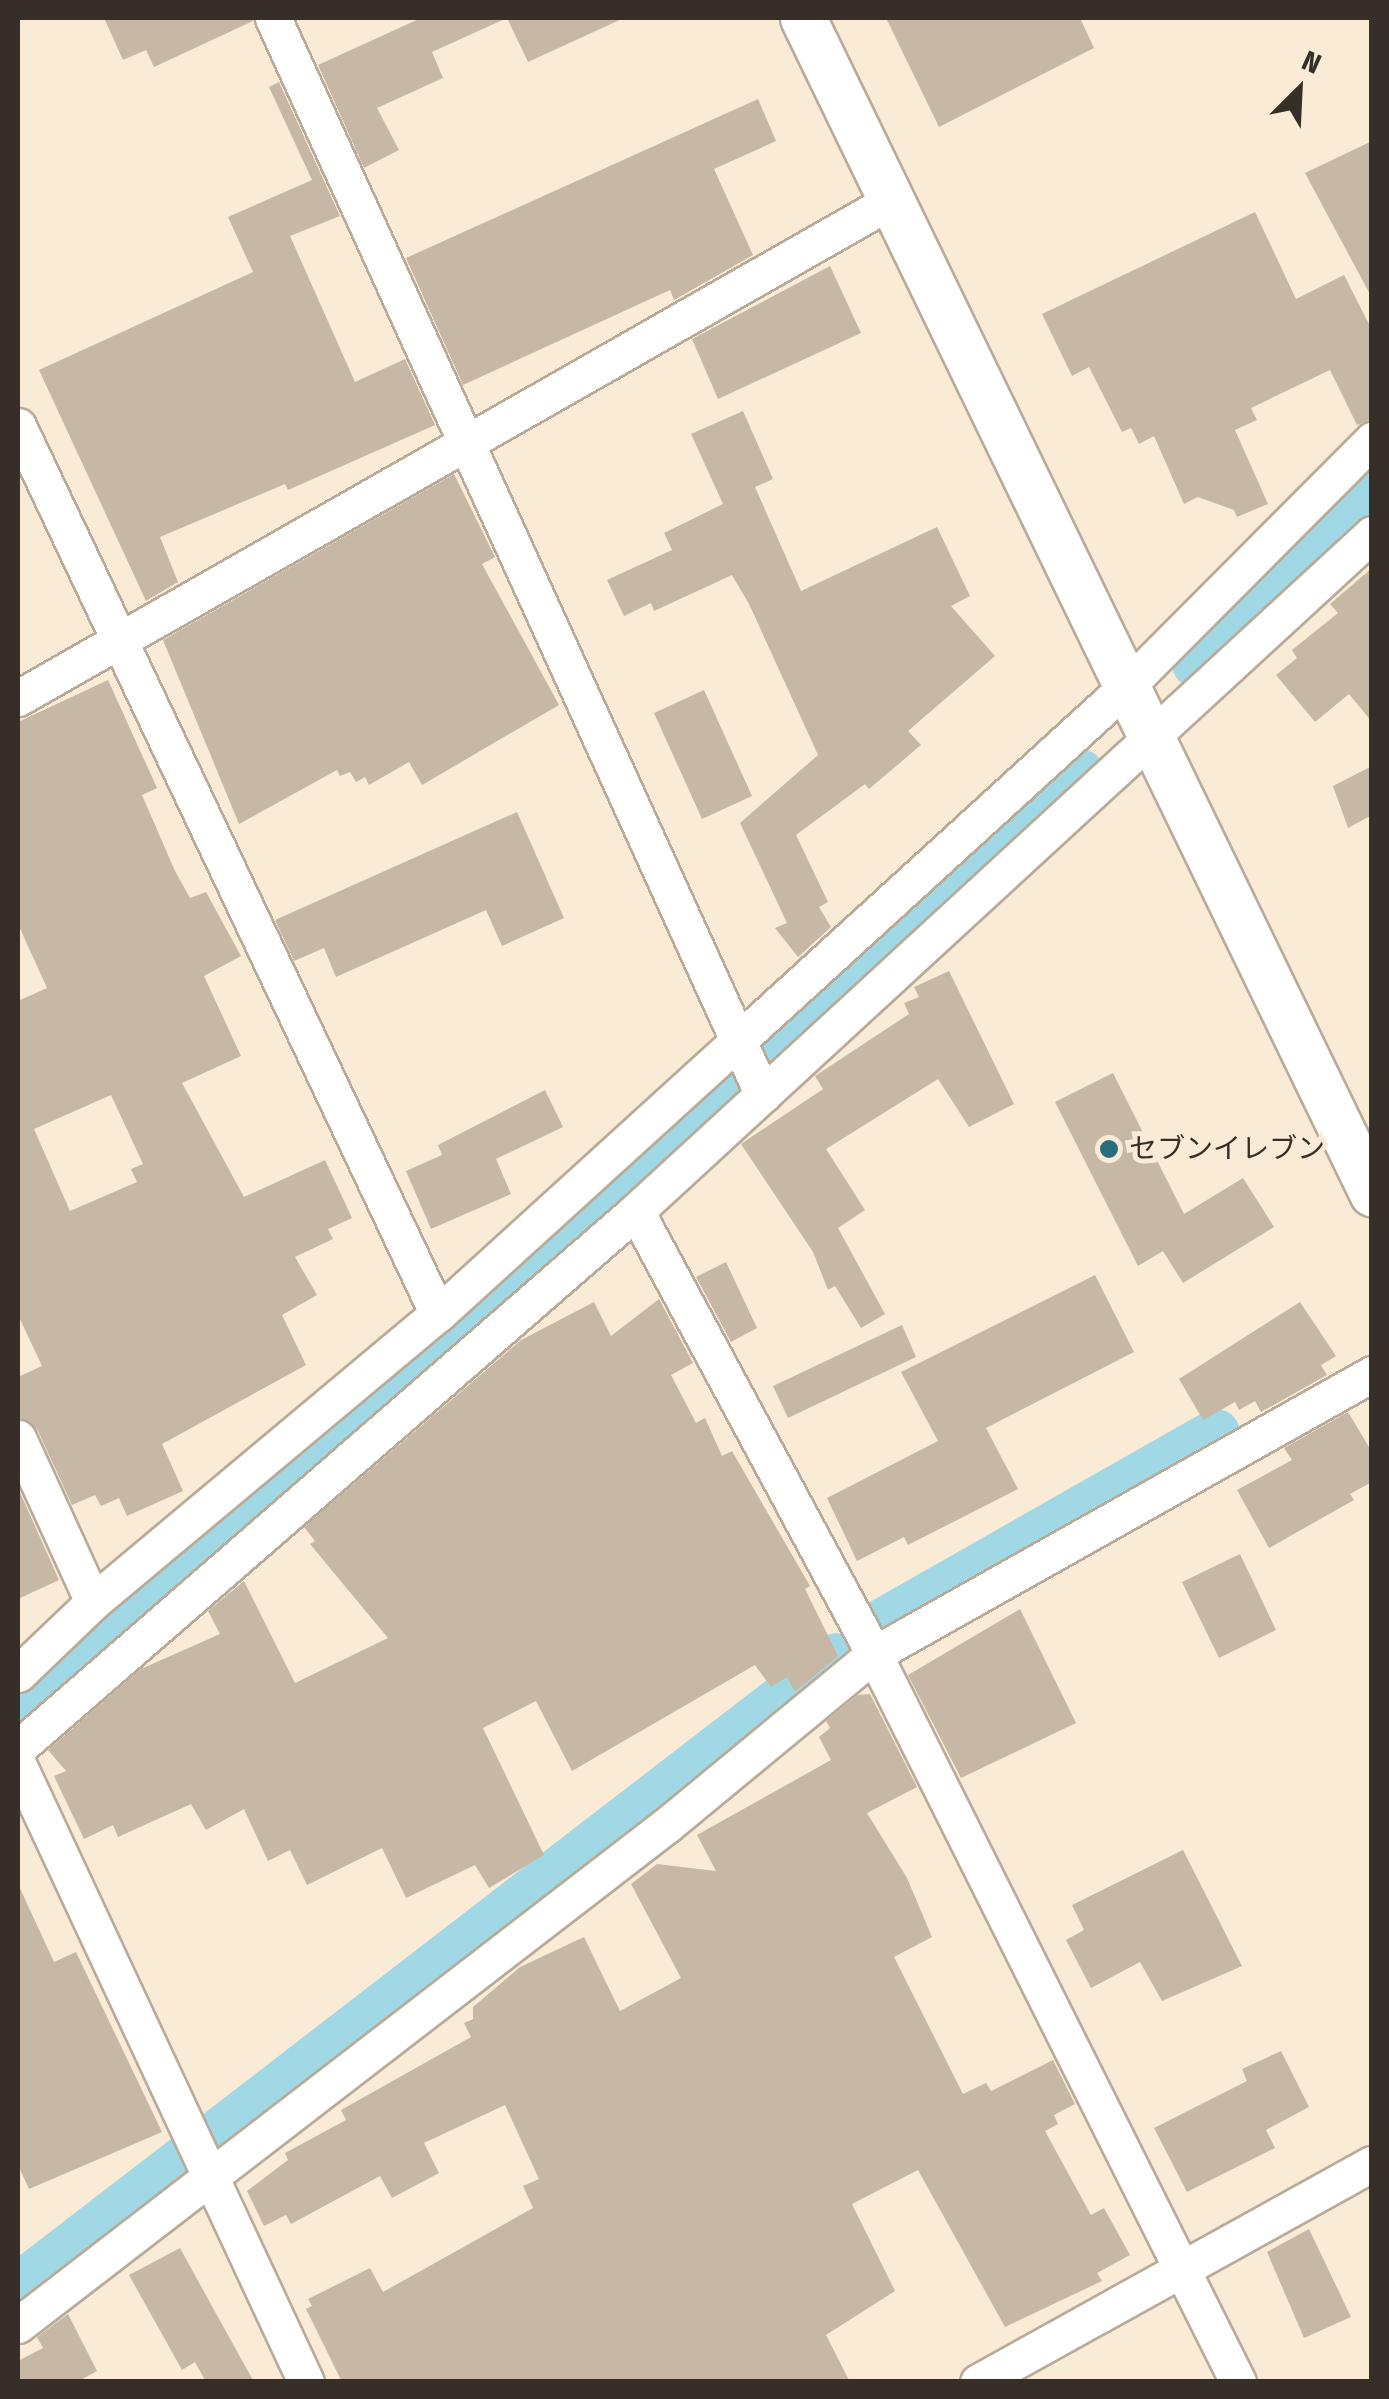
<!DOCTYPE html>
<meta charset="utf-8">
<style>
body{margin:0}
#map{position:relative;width:1389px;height:2399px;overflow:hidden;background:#faebd7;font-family:"Fira Sans Condensed","Noto Sans JP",sans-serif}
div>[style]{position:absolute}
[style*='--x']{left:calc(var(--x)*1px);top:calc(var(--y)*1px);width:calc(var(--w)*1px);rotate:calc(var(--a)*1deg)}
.canal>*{height:48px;margin:-24px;padding:0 24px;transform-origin:24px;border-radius:24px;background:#a1d8e6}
.building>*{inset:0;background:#c6b8a5}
.roads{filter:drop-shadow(2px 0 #b9ab98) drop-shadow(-2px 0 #b9ab98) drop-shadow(0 2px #b9ab98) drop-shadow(0 -2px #b9ab98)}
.minor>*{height:35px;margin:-17.5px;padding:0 17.5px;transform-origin:17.5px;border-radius:17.5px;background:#fff}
.tertiary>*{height:45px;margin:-22.5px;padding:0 22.5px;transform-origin:22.5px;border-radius:22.5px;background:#fff}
.dots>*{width:28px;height:28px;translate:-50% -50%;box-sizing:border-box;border:5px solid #faebd7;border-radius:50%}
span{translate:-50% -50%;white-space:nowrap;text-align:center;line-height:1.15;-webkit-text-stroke:10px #faebd7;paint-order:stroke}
.poi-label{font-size:28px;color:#352f28}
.left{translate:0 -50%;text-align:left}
.frame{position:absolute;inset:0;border:20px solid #352f28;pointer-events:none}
.north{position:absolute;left:1249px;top:40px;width:100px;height:100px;-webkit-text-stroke:8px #faebd7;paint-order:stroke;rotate:24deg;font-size:28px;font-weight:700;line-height:40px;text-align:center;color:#352f28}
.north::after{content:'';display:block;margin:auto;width:35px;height:45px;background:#352f28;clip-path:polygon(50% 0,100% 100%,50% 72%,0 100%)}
</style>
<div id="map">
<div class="canal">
<i style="--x:1196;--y:664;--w:243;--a:-43.5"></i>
<i style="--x:876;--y:1626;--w:391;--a:-29.6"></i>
<i style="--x:18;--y:1715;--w:631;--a:-41.02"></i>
<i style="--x:494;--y:1301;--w:789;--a:-42.02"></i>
<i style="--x:18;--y:2287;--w:1032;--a:-37.6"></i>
</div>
<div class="building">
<i style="clip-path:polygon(104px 18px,252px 18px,253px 21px,154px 67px,146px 50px,123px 60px)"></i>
<i style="clip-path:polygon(421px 18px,624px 18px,528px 62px,507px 18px,432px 52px,443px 78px,377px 108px,399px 150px,364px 168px,318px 65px)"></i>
<i style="clip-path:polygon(886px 18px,1080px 18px,1094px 48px,939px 127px)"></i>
<i style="clip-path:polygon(279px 82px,340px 216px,290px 236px,355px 382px,405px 359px,435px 425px,288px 490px,285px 484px,160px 537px,178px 582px,146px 601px,39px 370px,253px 272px,228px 217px,312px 180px,269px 87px)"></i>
<i style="clip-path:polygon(758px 99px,776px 141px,714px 169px,753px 255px,674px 300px,670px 290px,463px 385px,406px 258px)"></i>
<i style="clip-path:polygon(1372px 141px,1372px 298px,1305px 173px)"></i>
<i style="clip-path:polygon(1255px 212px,1296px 299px,1344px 275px,1372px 330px,1372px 419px,1357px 425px,1330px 370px,1251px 408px,1257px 420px,1235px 430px,1268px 504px,1237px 517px,1234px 510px,1198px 497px,1184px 504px,1154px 436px,1139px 444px,1131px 428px,1122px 432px,1089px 367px,1072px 376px,1042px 314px)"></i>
<i style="clip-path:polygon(830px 266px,861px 333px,718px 399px,692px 339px)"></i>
<i style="clip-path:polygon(743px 411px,773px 479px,755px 487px,801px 591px,937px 527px,970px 596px,951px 606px,995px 656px,908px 731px,921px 745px,869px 789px,865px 784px,796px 835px,828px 902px,819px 907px,831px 927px,798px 957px,775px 928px,787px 923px,740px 823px,818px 755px,749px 604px,732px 575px,654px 611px,651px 603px,624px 616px,607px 580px,672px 550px,664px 533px,723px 504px,691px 434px)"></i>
<i style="clip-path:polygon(454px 474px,495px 557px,482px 564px,559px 705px,422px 785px,409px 762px,369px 785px,365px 777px,356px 782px,350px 772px,340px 776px,337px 770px,239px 824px,163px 640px)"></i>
<i style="clip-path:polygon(1372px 568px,1372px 722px,1349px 694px,1315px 722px,1276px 675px,1297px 658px,1292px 650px,1338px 613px,1330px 604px)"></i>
<i style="clip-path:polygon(evenodd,108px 680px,157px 788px,142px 795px,175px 871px,190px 898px,206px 892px,241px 956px,204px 976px,241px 1056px,182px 1083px,244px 1197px,325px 1160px,352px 1218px,328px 1229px,333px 1239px,295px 1257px,317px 1295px,282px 1315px,306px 1365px,162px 1444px,183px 1491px,127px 1516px,119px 1498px,101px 1506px,95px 1495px,72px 1505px,37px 1429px,18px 1417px,18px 1377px,42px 1366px,18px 1315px,18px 1001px,47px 988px,18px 924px,18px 722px,108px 680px,111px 1095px,143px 1164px,131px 1169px,137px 1182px,70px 1211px,34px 1129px,111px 1095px)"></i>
<i style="clip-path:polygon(704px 690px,752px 796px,702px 819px,654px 713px)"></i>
<i style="clip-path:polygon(1372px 766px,1372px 815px,1348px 828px,1333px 786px)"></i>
<i style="clip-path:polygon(517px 812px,564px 918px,502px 946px,486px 910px,336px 977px,324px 948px,294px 961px,275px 920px)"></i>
<i style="clip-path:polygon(949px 971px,1014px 1104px,969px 1127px,938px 1079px,826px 1149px,865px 1210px,838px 1228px,885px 1314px,861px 1328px,835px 1286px,828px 1290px,813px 1252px,741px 1144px,823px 1089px,815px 1076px,909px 1014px,904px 1003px,919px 997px,914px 987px)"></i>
<i style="clip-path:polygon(1113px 1073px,1184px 1214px,1243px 1178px,1274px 1227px,1183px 1283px,1163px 1251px,1138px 1266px,1055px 1102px)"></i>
<i style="clip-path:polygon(545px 1090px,563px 1127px,496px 1159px,511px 1194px,431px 1229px,406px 1171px,442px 1155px,438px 1145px)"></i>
<i style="clip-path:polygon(726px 1262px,757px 1328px,731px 1342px,696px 1277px)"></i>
<i style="clip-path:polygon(1095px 1275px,1134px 1352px,986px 1428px,1018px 1489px,908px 1545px,904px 1537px,857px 1561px,827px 1498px,938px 1441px,901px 1372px)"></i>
<i style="clip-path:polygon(659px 1299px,693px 1363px,671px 1375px,696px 1423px,705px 1418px,722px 1456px,732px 1451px,810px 1586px,805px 1589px,838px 1656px,795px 1692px,787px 1677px,771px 1687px,755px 1665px,572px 1771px,536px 1701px,483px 1728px,544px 1855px,489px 1888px,475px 1865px,406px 1898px,382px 1848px,307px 1885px,290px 1850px,268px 1861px,244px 1809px,206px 1830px,191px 1804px,118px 1837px,113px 1825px,84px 1839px,54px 1776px,66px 1771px,48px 1750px,141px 1669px,220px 1634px,208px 1611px,244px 1581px,295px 1683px,388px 1638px,310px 1544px,315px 1541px,304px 1527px,521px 1340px,594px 1302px,611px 1336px)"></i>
<i style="clip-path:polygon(1300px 1302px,1336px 1356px,1321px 1365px,1327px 1375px,1261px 1412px,1255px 1401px,1239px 1410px,1235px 1402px,1203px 1420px,1179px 1379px)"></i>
<i style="clip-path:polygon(902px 1325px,916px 1357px,788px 1418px,773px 1386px)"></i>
<i style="clip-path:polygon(1348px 1412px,1372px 1452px,1372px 1482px,1350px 1494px,1354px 1500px,1269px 1548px,1237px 1490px,1292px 1460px,1284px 1448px)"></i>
<i style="clip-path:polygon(18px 1488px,59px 1580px,18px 1599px)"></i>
<i style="clip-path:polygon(1240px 1554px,1276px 1630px,1219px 1658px,1182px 1582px)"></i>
<i style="clip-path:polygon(1020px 1609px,1076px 1723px,961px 1778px,908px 1675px)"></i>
<i style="clip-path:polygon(870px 1694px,917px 1787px,867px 1813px,907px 1878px,932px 1937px,894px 1957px,963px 2094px,986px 2083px,991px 2091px,1053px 2060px,1075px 2104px,1054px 2115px,1058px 2124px,1045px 2131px,1091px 2215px,1104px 2208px,1130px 2255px,1097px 2273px,1102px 2281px,1005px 2327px,918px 2170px,852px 2204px,895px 2291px,826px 2335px,850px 2382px,342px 2382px,306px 2309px,312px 2306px,308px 2299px,370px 2268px,383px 2292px,533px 2208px,523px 2186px,539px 2179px,505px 2105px,424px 2143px,439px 2173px,392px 2198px,380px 2176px,291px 2224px,286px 2215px,264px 2226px,247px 2191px,288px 2160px,285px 2153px,346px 2120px,341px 2110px,471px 2037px,464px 2023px,473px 2019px,473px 2007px,520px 1967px,584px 1937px,620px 2011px,681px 1978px,631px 1884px,657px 1864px,716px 1871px,697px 1835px,831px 1760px,819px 1737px,830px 1728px,826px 1721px,858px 1695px)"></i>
<i style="clip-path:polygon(1183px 1850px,1242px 1966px,1162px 2001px,1140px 1962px,1091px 1988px,1066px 1940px,1084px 1930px,1072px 1905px)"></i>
<i style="clip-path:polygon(18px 1884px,54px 1962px,76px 1952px,162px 2132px,29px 2189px,18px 2165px)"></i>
<i style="clip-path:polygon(1281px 2051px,1309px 2107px,1266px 2130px,1275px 2148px,1187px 2192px,1154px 2128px,1247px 2081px,1242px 2069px)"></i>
<i style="clip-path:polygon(1309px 2229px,1351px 2317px,1304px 2338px,1267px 2252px)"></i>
<i style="clip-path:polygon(180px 2248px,213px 2308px,254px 2382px,206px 2382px,195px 2362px,182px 2370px,129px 2275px)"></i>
<i style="clip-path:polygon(68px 2314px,97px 2371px,77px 2382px,18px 2382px,18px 2361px,43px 2348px,37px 2337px)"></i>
</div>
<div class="roads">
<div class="minor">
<i style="--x:273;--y:18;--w:1183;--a:65.54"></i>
<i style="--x:18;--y:426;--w:982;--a:64.69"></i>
<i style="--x:18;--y:698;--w:1002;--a:-29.66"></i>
<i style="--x:636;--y:1211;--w:503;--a:61.75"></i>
<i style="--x:874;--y:1654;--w:814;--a:63.43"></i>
<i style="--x:18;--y:1438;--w:180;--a:65.4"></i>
<i style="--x:18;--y:1674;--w:104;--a:-43.8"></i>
<i style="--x:93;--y:1602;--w:449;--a:-39.9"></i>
<i style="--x:438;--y:1314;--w:406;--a:-42.3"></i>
<i style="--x:738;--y:1041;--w:525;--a:-42.38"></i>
<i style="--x:1126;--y:687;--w:349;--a:-45.1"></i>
<i style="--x:18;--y:1748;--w:819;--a:-40.99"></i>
<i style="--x:636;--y:1211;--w:1000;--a:-42.61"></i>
<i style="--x:18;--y:1764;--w:682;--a:65.01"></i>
<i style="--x:18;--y:2325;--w:821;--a:-37.62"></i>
<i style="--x:668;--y:1824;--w:267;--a:-39.5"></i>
<i style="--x:874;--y:1654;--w:571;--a:-29.35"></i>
<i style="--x:978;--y:2382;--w:450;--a:-29"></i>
</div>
<div class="tertiary">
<i style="--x:803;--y:18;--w:1306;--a:64.16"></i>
</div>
</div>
<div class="dots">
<i style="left:1109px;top:1149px;background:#296e7d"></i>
</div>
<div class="poi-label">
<span class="left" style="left:1129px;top:1149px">セブンイレブン</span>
</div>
<div class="frame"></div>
<div class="north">N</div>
</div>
